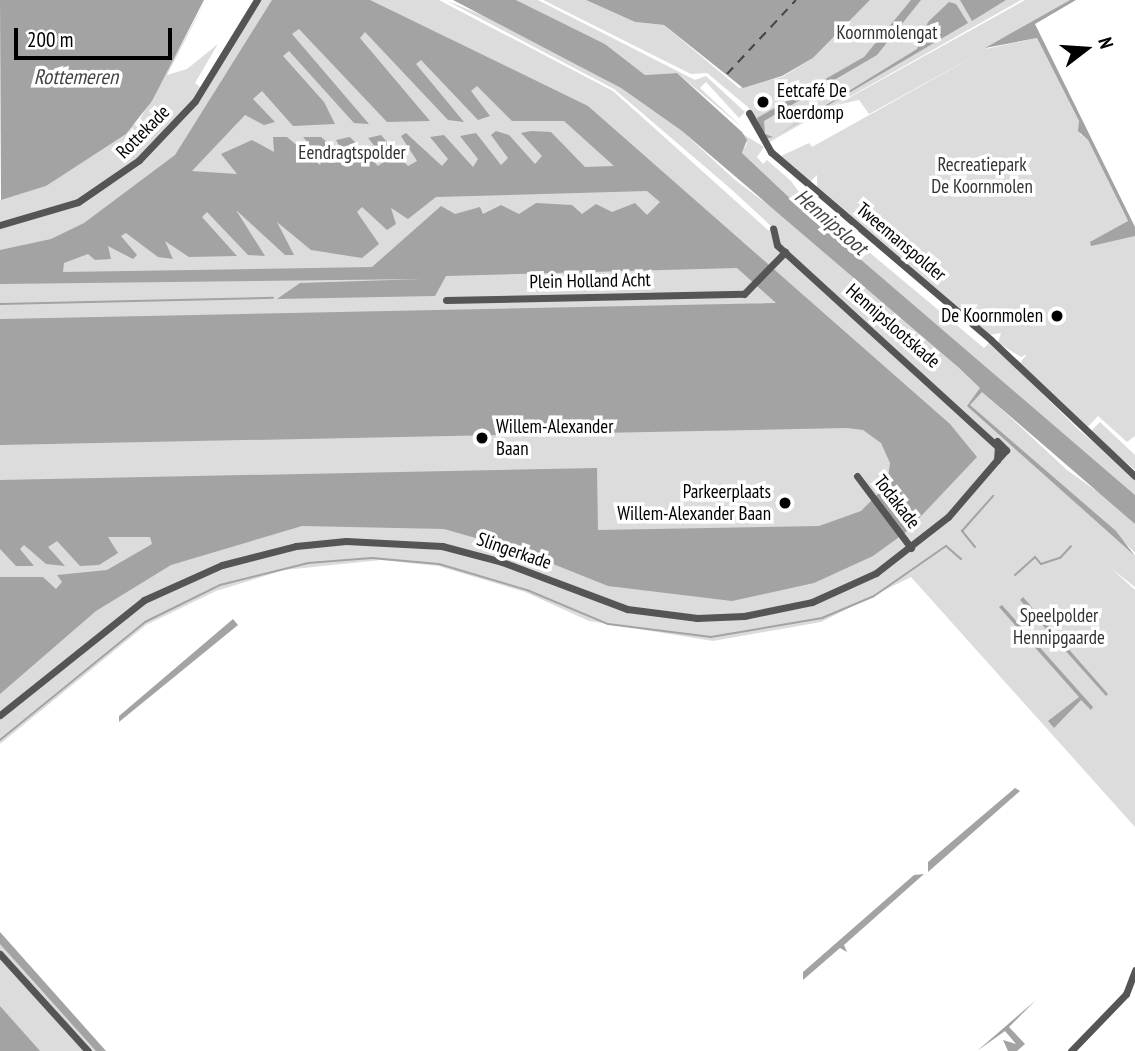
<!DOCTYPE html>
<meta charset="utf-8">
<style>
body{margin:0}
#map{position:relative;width:1135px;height:1051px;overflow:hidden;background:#fff;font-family:"PT Sans Narrow",sans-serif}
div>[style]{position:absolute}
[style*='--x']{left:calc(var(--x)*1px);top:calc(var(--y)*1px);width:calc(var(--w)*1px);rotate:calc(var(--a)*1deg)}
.green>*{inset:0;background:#dcdcdc}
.water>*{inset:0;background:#a3a3a3}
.stream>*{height:2px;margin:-1px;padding:0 1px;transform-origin:1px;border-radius:1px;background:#a3a3a3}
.ferry>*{height:2px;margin-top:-1px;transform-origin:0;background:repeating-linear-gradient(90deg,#444 0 9px,transparent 0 16px)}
.minor>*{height:7px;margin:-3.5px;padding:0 3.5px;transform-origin:3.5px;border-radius:3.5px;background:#555}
.dots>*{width:19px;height:19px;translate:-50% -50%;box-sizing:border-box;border:4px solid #fff;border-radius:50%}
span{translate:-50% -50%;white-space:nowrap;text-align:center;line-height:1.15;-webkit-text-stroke:7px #fff;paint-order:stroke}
.park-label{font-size:19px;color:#333}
.poi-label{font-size:19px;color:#000}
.left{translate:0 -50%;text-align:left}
.right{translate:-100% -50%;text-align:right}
.street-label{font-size:19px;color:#000}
.water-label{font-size:21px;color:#444;font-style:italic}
.north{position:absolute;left:1051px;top:14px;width:70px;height:70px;-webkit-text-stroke:5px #fff;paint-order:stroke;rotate:73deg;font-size:19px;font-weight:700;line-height:28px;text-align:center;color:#000}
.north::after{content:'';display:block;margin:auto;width:24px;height:32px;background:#000;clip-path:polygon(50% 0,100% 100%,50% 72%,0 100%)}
.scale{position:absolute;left:14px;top:28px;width:158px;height:32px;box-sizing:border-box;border:4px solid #000;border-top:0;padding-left:9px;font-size:21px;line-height:24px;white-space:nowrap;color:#000;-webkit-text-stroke:5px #fff;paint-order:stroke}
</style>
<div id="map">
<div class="green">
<i style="clip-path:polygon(206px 0,167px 75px,187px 69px,218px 44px,195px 83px,201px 88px,186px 108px,138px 158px,77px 200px,0 223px,0 200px,46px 186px,139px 121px)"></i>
<i style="clip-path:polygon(259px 0,439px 0,613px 91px,769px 231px,771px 226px,731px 189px,614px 89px,445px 0,499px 22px,621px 88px,682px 131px,735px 180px,810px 236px,958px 367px,980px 388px,970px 404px,982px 391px,1067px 470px,1115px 504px,1135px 524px,1135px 553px,1104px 521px,1030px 462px,1135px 556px,1135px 587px,1111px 568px,1135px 590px,1135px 827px,911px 577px,821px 622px,713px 641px,589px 621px,525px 592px,438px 566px,381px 560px,284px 570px,216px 591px,146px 625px,0 744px,0 227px,79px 204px,140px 162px,198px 100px)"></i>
<i style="clip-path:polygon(516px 0,538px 0,695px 80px,706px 76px,745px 112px,739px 118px,706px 82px,700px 88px,743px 128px,677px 73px,645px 75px,605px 44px)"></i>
<i style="clip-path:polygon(543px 0,586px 0,635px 22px,664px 25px,739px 88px,782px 77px,813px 58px,870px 0,1021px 0,766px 144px,749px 108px,707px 73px,691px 74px)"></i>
<i style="clip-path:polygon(1025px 0,1070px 0,985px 49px,1037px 38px,1079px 121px,1080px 134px,1088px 140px,1135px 236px,1135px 436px,1127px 442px,1098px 416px,1086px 429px,1020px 363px,1027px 354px,1021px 357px,998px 343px,1001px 333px,989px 335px,817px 188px,817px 175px,810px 182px,779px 157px,809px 143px,812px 147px,982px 52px,869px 114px,859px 100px,836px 105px)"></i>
<i style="clip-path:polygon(741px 133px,764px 147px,757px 157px,763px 164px,767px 160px,791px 181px,799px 192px,794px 202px,742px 153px,747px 143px)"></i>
<i style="clip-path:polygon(803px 197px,984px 348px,990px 342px,1079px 430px,1135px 477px,1135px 495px,796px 204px)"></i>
<i style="clip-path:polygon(1100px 422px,1135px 455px,1135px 470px,1090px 432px)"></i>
<i style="clip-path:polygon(0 943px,97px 1051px,0 1051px)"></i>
</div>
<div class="water">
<i style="clip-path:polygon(0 0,204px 0,152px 101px,126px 134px,46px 186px,1px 200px)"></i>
<i style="clip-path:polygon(evenodd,272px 0,370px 0,588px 106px,950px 424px,977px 457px,906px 532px,873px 556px,814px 583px,732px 601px,608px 586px,518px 550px,444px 529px,302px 526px,171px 565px,96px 611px,0 694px,0 577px,43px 577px,56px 589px,62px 582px,57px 575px,107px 570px,152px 544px,150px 537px,108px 537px,118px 553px,99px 565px,80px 566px,57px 541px,48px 547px,65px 566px,46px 564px,24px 545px,20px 549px,34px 566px,16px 566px,0 549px,0 480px,597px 468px,598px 530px,819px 526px,861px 511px,887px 485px,890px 463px,881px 443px,863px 430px,847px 428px,0 445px,0 319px,776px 303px,737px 268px,446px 276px,435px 296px,277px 299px,300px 283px,423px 279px,0 284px,0 250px,51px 239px,84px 223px,175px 155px,272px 0,299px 29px,387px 122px,430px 121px,360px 38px,365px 32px,448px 120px,464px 122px,416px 64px,421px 60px,478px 120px,490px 116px,471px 91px,477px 86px,512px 121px,564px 121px,614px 166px,585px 167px,551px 132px,531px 131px,521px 133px,542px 156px,535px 164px,509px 135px,496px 131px,491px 135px,508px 158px,501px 165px,476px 133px,460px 136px,478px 159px,473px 167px,444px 135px,430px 137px,448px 159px,442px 166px,406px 133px,401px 136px,417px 161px,408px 166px,381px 135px,368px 138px,386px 160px,378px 166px,350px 137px,336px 140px,347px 159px,321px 137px,303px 137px,322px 159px,320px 165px,287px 137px,273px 137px,274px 152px,252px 140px,221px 154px,237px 174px,192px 171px,245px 115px,264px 125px,275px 122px,253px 99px,262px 91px,293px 126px,335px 124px,324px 102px,283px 56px,289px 51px,354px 123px,369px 124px,292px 34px,299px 29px,272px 0,647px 191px,660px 202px,647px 215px,635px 203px,612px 212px,596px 204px,582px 214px,572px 205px,536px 203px,519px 214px,501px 205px,483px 214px,480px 207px,455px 214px,441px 206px,372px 267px,63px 272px,64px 263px,88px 254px,95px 260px,111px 259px,108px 246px,133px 259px,137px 255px,121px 236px,126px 233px,158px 257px,173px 259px,165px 241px,189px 257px,237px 256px,202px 217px,207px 212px,248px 255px,265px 256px,236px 210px,285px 255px,294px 255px,277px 222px,311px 250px,362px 258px,379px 244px,357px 212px,362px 207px,387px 230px,396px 224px,391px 208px,408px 219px,436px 197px,647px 191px)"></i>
<i style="clip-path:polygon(453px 0,516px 0,605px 44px,645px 75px,677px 73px,742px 132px,747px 140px,742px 153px,795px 203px,1135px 495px,1135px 524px,982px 392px,970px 405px,1116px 531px,1135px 556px,967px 406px,980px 388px,958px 367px,682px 131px,621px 88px)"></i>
<i style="clip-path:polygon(586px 0,870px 0,813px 58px,782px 76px,743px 88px,664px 25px,635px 22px)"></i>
<i style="clip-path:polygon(911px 0,921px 0,877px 55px,764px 121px,765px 134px,773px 137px,764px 139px,757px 118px,864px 57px)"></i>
<i style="clip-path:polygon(960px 0,1006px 0,972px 21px)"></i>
<i style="clip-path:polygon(1070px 0,1076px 0,1035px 24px,1135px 227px,1135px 236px,1091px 246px,1090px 242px,1128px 221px,1088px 140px,1078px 131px,1079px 121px,1037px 38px,985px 48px)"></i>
<i style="clip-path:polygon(949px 2px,956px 4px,968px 23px,774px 137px,917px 49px,928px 22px)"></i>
<i style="clip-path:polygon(1023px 597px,1108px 694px,1106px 696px,1020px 600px)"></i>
<i style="clip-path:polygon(1002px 605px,1093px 707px,1091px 710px,1081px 700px,1054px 728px,1048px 721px,1079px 697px,999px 607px)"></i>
<i style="clip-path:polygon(233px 619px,238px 625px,119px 722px,119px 716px)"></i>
<i style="clip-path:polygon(1015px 788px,1020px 791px,928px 872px,928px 862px)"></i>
<i style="clip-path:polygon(924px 874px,844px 945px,847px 952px,840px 948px,803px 980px,803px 972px,914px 875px)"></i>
<i style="clip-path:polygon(0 932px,106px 1051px,96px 1051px,0 944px)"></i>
<i style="clip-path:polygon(1036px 1000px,1009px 1027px,1025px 1044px,1017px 1051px,1008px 1051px,1003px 1040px,1016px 1044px,1005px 1031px,977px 1051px)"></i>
<i style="clip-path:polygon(0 1006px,40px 1051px,0 1051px)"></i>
</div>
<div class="stream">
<i style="--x:0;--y:304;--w:273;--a:-1.3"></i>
<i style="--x:975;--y:547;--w:21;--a:-129"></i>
<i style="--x:962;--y:531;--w:47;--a:-48.5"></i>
<i style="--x:1015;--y:575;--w:27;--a:-42"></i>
<i style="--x:1035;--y:557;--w:9;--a:49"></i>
<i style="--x:1041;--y:564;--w:20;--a:-18"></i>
<i style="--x:1060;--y:558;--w:16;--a:-47"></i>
<i style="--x:0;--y:740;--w:187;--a:-39.1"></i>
<i style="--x:145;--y:622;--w:84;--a:-26.3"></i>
<i style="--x:220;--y:585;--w:91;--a:-14"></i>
<i style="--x:308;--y:563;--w:64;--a:-4.5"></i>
<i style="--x:372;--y:558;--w:67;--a:5.1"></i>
<i style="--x:439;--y:564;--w:92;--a:16.5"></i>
<i style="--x:527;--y:590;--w:88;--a:22.8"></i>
<i style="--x:608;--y:624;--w:104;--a:7.2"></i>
<i style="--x:711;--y:637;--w:113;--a:-9.7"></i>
<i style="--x:822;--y:618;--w:56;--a:-22.9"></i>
<i style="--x:874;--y:596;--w:88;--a:-34.8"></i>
<i style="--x:946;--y:546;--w:20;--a:41"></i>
</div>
<div class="ferry">
<i style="--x:727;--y:74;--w:101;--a:-47"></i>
</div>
<div class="minor">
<i style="--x:749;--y:113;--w:45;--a:60.6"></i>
<i style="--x:771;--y:152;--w:289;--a:40.5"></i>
<i style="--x:991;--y:340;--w:198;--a:43.4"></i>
<i style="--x:0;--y:225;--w:81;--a:-16.4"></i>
<i style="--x:78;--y:202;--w:74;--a:-34.5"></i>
<i style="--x:139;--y:160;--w:81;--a:-46.5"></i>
<i style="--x:195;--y:101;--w:119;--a:-58.5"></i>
<i style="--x:446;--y:300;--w:298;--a:-1.2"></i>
<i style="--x:744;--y:294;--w:59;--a:-45.7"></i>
<i style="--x:997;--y:441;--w:13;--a:45"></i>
<i style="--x:1006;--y:450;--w:12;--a:132"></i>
<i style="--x:857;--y:476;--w:90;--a:53.1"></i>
<i style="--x:0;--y:715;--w:184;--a:-38.6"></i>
<i style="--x:144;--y:600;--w:85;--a:-24.2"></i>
<i style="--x:222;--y:565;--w:76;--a:-14.4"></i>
<i style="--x:296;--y:546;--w:50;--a:-5.7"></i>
<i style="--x:346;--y:541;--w:96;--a:3"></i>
<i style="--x:442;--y:546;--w:62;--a:14.9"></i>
<i style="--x:502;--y:562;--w:134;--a:20.6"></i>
<i style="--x:627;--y:609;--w:71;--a:7.3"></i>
<i style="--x:697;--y:618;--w:47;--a:-2.4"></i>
<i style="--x:744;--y:616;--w:69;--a:-11.6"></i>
<i style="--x:812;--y:602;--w:70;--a:-24.4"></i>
<i style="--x:876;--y:573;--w:91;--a:-37.9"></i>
<i style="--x:948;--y:517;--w:75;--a:-49.3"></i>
<i style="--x:997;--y:460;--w:13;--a:-86"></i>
<i style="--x:998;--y:447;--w:299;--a:-137.6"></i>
<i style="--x:777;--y:245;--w:17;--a:-103"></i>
<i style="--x:0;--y:954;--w:131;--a:47.8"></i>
<i style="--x:1071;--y:1051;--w:79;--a:-46"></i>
<i style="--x:1126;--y:994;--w:26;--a:-69"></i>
</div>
<div class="dots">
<i style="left:763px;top:102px;background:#000"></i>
<i style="left:1057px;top:316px;background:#000"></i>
<i style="left:482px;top:438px;background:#000"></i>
<i style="left:785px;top:503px;background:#000"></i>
</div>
<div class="park-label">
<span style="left:887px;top:33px">Koornmolengat</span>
<span style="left:352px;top:153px">Eendragtspolder</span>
<span style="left:982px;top:176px">Recreatiepark<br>De Koornmolen</span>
<span style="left:1059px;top:627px">Speelpolder<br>Hennipgaarde</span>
</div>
<div class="poi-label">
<span class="left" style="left:777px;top:102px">Eetcafé De<br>Roerdomp</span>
<span class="right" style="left:1043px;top:316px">De Koornmolen</span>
<span class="left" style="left:496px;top:438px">Willem-Alexander<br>Baan</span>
<span class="right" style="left:771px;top:503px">Parkeerplaats<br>Willem-Alexander Baan</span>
</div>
<div class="street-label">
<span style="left:143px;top:132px;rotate:-45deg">Rottekade</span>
<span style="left:901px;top:242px;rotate:40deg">Tweemanspolder</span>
<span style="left:590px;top:281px;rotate:-1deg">Plein Holland Acht</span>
<span style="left:893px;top:326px;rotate:41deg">Hennipslootskade</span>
<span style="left:897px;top:502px;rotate:52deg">Todakade</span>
<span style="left:514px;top:551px;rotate:19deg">Slingerkade</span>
</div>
<div class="water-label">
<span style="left:76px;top:77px">Rottemeren</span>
<span style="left:831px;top:222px;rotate:41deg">Hennipsloot</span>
</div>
<div class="north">N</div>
<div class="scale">200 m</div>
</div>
